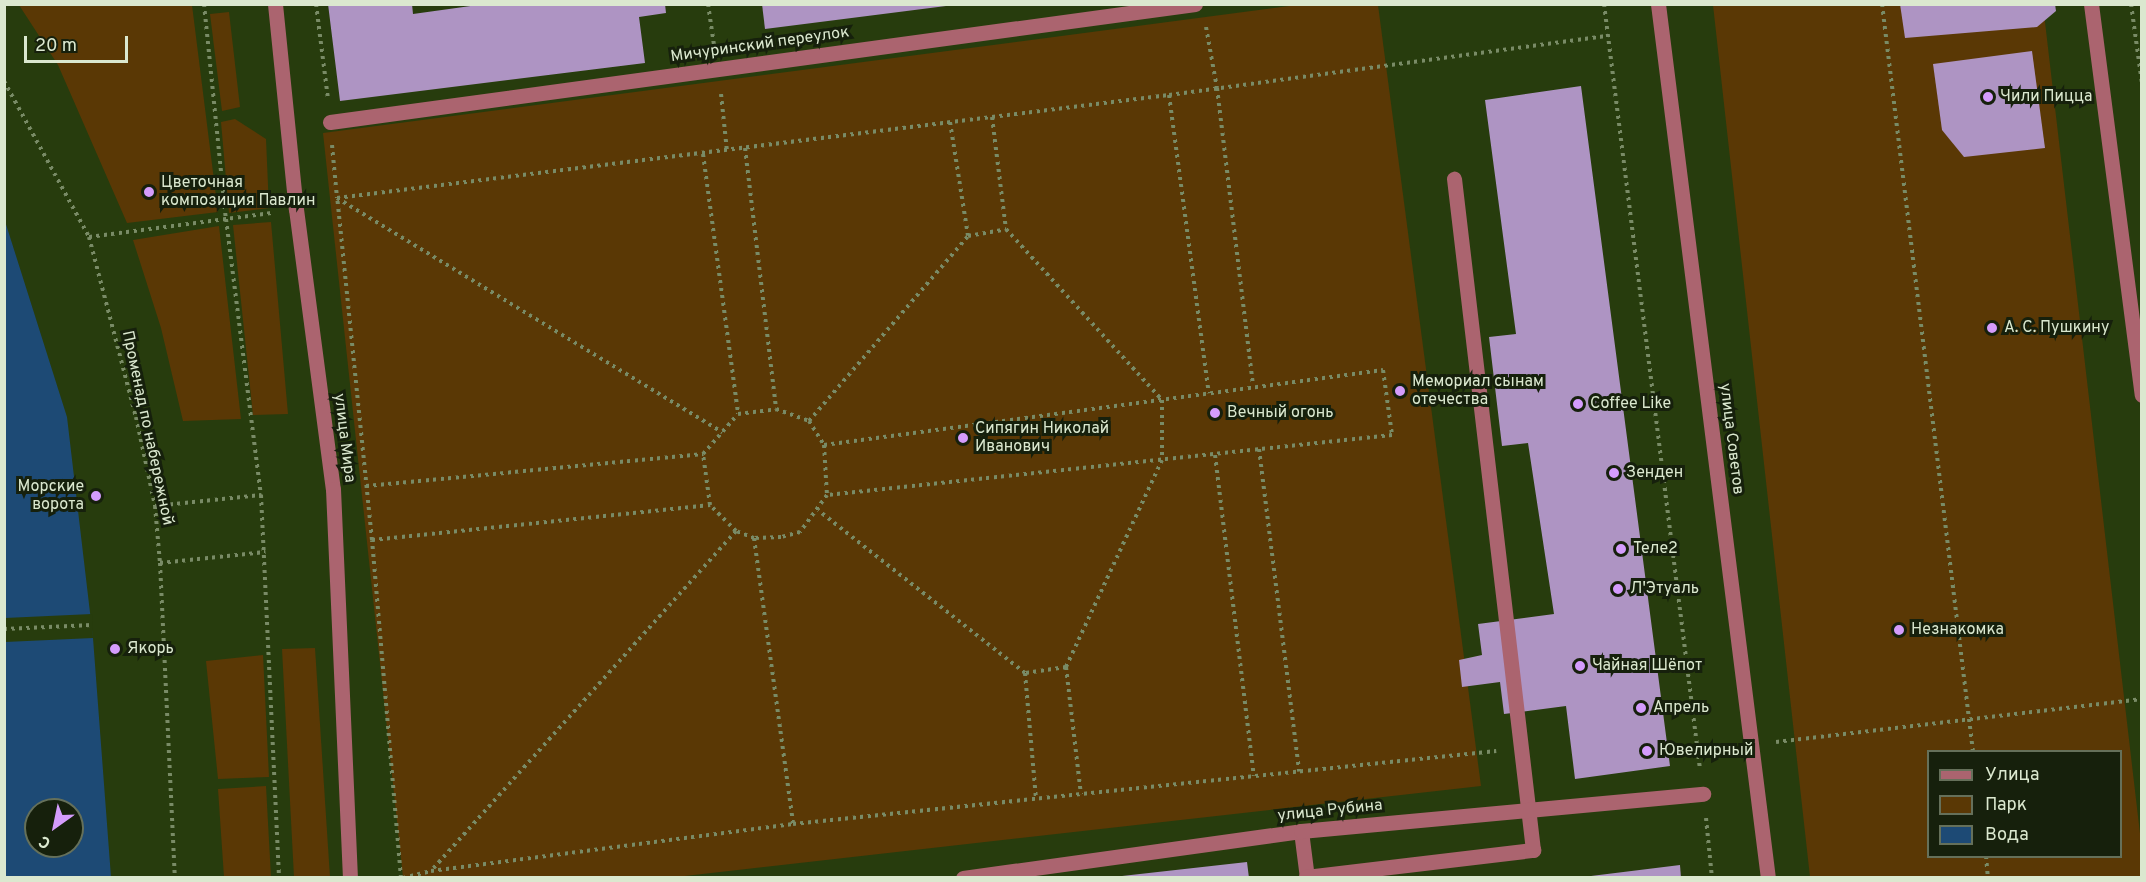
<!DOCTYPE html>
<meta charset="utf-8">
<style>
body{margin:0}
#map{position:relative;width:2146px;height:882px;overflow:hidden;background:#273c0d;font-family:Overpass,sans-serif}
div>[style]{position:absolute}
[style*='--x']{left:calc(var(--x)*1px);top:calc(var(--y)*1px);width:calc(var(--w)*1px);rotate:calc(var(--a)*1deg)}
.green>*{inset:0;background:#5a3805}
.water>*{inset:0;background:#1d4a75}
.pier>*{inset:0;background:#273c0d}
.building>*{inset:0;background:#ae94c3}
.path>*{height:4px;margin-top:-2px;transform-origin:0;background:repeating-linear-gradient(90deg,#798b66 0 3px,transparent 0 7.5px)}
.minor>*{height:15px;margin:-7.5px;padding:0 7.5px;transform-origin:7.5px;border-radius:7.5px;background:#ab646f}
.dots>*{width:16px;height:16px;translate:-50% -50%;box-sizing:border-box;border:3px solid #16200c;border-radius:50%}
span{translate:-50% -50%;white-space:nowrap;text-align:center;line-height:1.15;-webkit-text-stroke:6px #16200c;paint-order:stroke}
.street-label{font-size:16px;color:#dbe8cf}
.poi-label{font-size:16px;color:#dbe8cf}
.left{translate:0 -50%;text-align:left}
.right{translate:-100% -50%;text-align:right}
.frame{position:absolute;inset:0;border:6px solid #dbe8cf;pointer-events:none}
.legend{position:absolute;left:1927px;top:750px;width:195px;height:108px;box-sizing:border-box;background:#16200c;border:2px solid #65705a;margin:0;padding:8px 10px;list-style:none;font-size:18px;color:#dbe8cf}
.legend li{display:flex;align-items:center;gap:12px;height:30px}
.legend b{width:30px;border:2px solid #65705a}
.north{position:absolute;left:24px;top:798px;width:60px;height:60px;box-sizing:border-box;background:#16200c;border:2px solid #65705a;border-radius:50%;rotate:213deg;font-size:16px;font-weight:700;line-height:24px;text-align:center;color:#dbe8cf}
.north::after{content:'';display:block;margin:auto;width:21px;height:27px;background:#d49cfc;clip-path:polygon(50% 0,100% 100%,50% 72%,0 100%)}
.scale{position:absolute;left:24px;top:36px;width:104px;height:27px;box-sizing:border-box;border:3px solid #dbe8cf;border-top:0;padding-left:8px;font-size:18px;line-height:21px;white-space:nowrap;color:#dbe8cf;-webkit-text-stroke:4px #16200c;paint-order:stroke}
</style>
<div id="map">
<div class="green">
<i style="clip-path:polygon(19px 5px,192px 5px,218px 212px,127px 223px,58px 65px)"></i>
<i style="clip-path:polygon(1297px 5px,1378px 5px,1481px 786px,676px 877px,403px 877px,323px 133px)"></i>
<i style="clip-path:polygon(evenodd,1713px 5px,2043px 5px,2141px 842px,2141px 877px,1810px 877px,1713px 5px,1928px 752px,2120px 752px,2120px 856px,1928px 856px,1928px 752px)"></i>
<i style="clip-path:polygon(229px 12px,240px 107px,222px 111px,210px 14px)"></i>
<i style="clip-path:polygon(235px 119px,266px 139px,269px 208px,229px 213px,221px 122px)"></i>
<i style="clip-path:polygon(271px 222px,288px 414px,253px 415px,233px 225px)"></i>
<i style="clip-path:polygon(219px 226px,241px 419px,183px 421px,161px 328px,133px 240px)"></i>
<i style="clip-path:polygon(315px 648px,330px 877px,294px 877px,282px 649px)"></i>
<i style="clip-path:polygon(263px 655px,269px 777px,218px 779px,206px 661px)"></i>
<i style="clip-path:polygon(266px 786px,271px 877px,224px 877px,218px 789px)"></i>
</div>
<div class="water">
<i style="clip-path:polygon(evenodd,4px 218px,67px 417px,93px 638px,111px 877px,5px 877px,4px 218px,36px 810px,72px 810px,72px 846px,36px 846px,36px 810px)"></i>
</div>
<div class="pier">
<i style="clip-path:polygon(92px 614px,93px 638px,5px 642px,5px 618px)"></i>
</div>
<div class="building">
<i style="clip-path:polygon(328px 4px,412px 4px,413px 14px,485px 4px,665px 4px,666px 13px,639px 17px,645px 63px,340px 101px)"></i>
<i style="clip-path:polygon(762px 4px,946px 4px,946px 6px,765px 29px)"></i>
<i style="clip-path:polygon(1900px 4px,2055px 4px,2056px 11px,2037px 27px,1905px 38px)"></i>
<i style="clip-path:polygon(2032px 51px,2045px 148px,1964px 157px,1942px 130px,1933px 64px)"></i>
<i style="clip-path:polygon(1581px 86px,1670px 766px,1575px 779px,1566px 706px,1504px 714px,1500px 682px,1462px 687px,1459px 660px,1482px 655px,1478px 624px,1554px 614px,1528px 443px,1502px 446px,1489px 337px,1516px 334px,1485px 100px)"></i>
<i style="clip-path:polygon(1247px 862px,1249px 878px,1122px 878px,1122px 876px)"></i>
<i style="clip-path:polygon(1680px 865px,1681px 878px,1591px 878px,1591px 876px)"></i>
</div>
<div class="path">
<i style="--x:204;--y:4;--w:216;--a:84.2"></i>
<i style="--x:226;--y:219;--w:278;--a:82.8"></i>
<i style="--x:261;--y:495;--w:383;--a:87.3"></i>
<i style="--x:316;--y:4;--w:96;--a:82.8"></i>
<i style="--x:708;--y:4;--w:41;--a:81.7"></i>
<i style="--x:1604;--y:4;--w:771;--a:82.85"></i>
<i style="--x:1882;--y:4;--w:754;--a:83.06"></i>
<i style="--x:2131;--y:4;--w:80;--a:82.1"></i>
<i style="--x:1206;--y:27;--w:62;--a:79.8"></i>
<i style="--x:1217;--y:88;--w:300;--a:83.1"></i>
<i style="--x:4;--y:81;--w:178;--a:61.4"></i>
<i style="--x:89;--y:237;--w:186;--a:75.4"></i>
<i style="--x:136;--y:417;--w:91;--a:77.9"></i>
<i style="--x:155;--y:506;--w:57;--a:85"></i>
<i style="--x:160;--y:563;--w:315;--a:87.3"></i>
<i style="--x:721;--y:94;--w:57;--a:84"></i>
<i style="--x:1169;--y:95;--w:301;--a:82.4"></i>
<i style="--x:992;--y:117;--w:113;--a:82.9"></i>
<i style="--x:950;--y:122;--w:115;--a:81"></i>
<i style="--x:332;--y:145;--w:53;--a:84.6"></i>
<i style="--x:337;--y:198;--w:451;--a:31.3"></i>
<i style="--x:745;--y:148;--w:263;--a:83.2"></i>
<i style="--x:703;--y:154;--w:262;--a:82.3"></i>
<i style="--x:89;--y:237;--w:184;--a:-7.5"></i>
<i style="--x:809;--y:421;--w:244;--a:-49.3"></i>
<i style="--x:968;--y:236;--w:39;--a:-10"></i>
<i style="--x:1006;--y:229;--w:231;--a:47.6"></i>
<i style="--x:1162;--y:400;--w:60;--a:90"></i>
<i style="--x:1162;--y:460;--w:228;--a:114.9"></i>
<i style="--x:1066;--y:667;--w:41;--a:171.7"></i>
<i style="--x:1025;--y:673;--w:263;--a:-141.8"></i>
<i style="--x:824;--y:445;--w:564;--a:-7.64"></i>
<i style="--x:1383;--y:370;--w:66;--a:82.1"></i>
<i style="--x:1392;--y:435;--w:568;--a:173.94"></i>
<i style="--x:1259;--y:449;--w:325;--a:82.9"></i>
<i style="--x:1215;--y:455;--w:323;--a:83.1"></i>
<i style="--x:366;--y:486;--w:339;--a:-5.4"></i>
<i style="--x:703;--y:454;--w:53;--a:-48.8"></i>
<i style="--x:738;--y:414;--w:38;--a:-7"></i>
<i style="--x:776;--y:409;--w:35;--a:20"></i>
<i style="--x:809;--y:421;--w:28;--a:58"></i>
<i style="--x:824;--y:445;--w:50;--a:86.6"></i>
<i style="--x:827;--y:495;--w:46;--a:126.1"></i>
<i style="--x:800;--y:532;--w:20;--a:165"></i>
<i style="--x:781;--y:537;--w:27;--a:178"></i>
<i style="--x:754;--y:538;--w:19;--a:-159"></i>
<i style="--x:736;--y:531;--w:37;--a:-135"></i>
<i style="--x:710;--y:505;--w:51;--a:-97.8"></i>
<i style="--x:155;--y:506;--w:107;--a:-5.9"></i>
<i style="--x:736;--y:531;--w:457;--a:131.9"></i>
<i style="--x:431;--y:871;--w:365;--a:-7.4"></i>
<i style="--x:793;--y:824;--w:707;--a:-5.93"></i>
<i style="--x:754;--y:538;--w:289;--a:82.2"></i>
<i style="--x:372;--y:540;--w:340;--a:-5.9"></i>
<i style="--x:160;--y:563;--w:106;--a:-6"></i>
<i style="--x:4;--y:629;--w:88;--a:-2.6"></i>
<i style="--x:1066;--y:667;--w:128;--a:83.3"></i>
<i style="--x:1025;--y:673;--w:126;--a:85"></i>
<i style="--x:1776;--y:742;--w:369;--a:-6.7"></i>
<i style="--x:1698;--y:751;--w:29;--a:-6"></i>
<i style="--x:1706;--y:818;--w:60;--a:84.3"></i>
<i style="--x:1986;--y:856;--w:22;--a:85"></i>
<i style="--x:401;--y:878;--w:339;--a:-94.9"></i>
<i style="--x:372;--y:540;--w:344;--a:-95.8"></i>
<i style="--x:337;--y:198;--w:838;--a:-7.06"></i>
<i style="--x:1169;--y:95;--w:443;--a:-7.7"></i>
<i style="--x:403;--y:878;--w:29;--a:-14"></i>
</div>
<div class="minor">
<i style="--x:275;--y:4;--w:206;--a:84.2"></i>
<i style="--x:296;--y:209;--w:282;--a:82.5"></i>
<i style="--x:333;--y:489;--w:389;--a:87.5"></i>
<i style="--x:1658;--y:4;--w:881;--a:82.83"></i>
<i style="--x:2091;--y:4;--w:394;--a:82.6"></i>
<i style="--x:330;--y:122;--w:873;--a:-7.77"></i>
<i style="--x:1301;--y:831;--w:47;--a:82.7"></i>
<i style="--x:1306;--y:877;--w:229;--a:-6.8"></i>
<i style="--x:1533;--y:850;--w:676;--a:-96.71"></i>
<i style="--x:963;--y:878;--w:341;--a:-7.9"></i>
<i style="--x:1301;--y:831;--w:404;--a:-5.3"></i>
</div>
<div class="dots">
<i style="left:1988px;top:97px;background:#d49cfc"></i>
<i style="left:149px;top:192px;background:#d49cfc"></i>
<i style="left:1992px;top:328px;background:#d49cfc"></i>
<i style="left:1400px;top:391px;background:#d49cfc"></i>
<i style="left:1578px;top:404px;background:#d49cfc"></i>
<i style="left:1215px;top:413px;background:#d49cfc"></i>
<i style="left:963px;top:438px;background:#d49cfc"></i>
<i style="left:1614px;top:473px;background:#d49cfc"></i>
<i style="left:96px;top:496px;background:#d49cfc"></i>
<i style="left:1621px;top:549px;background:#d49cfc"></i>
<i style="left:1618px;top:589px;background:#d49cfc"></i>
<i style="left:1899px;top:630px;background:#d49cfc"></i>
<i style="left:115px;top:649px;background:#d49cfc"></i>
<i style="left:1580px;top:666px;background:#d49cfc"></i>
<i style="left:1641px;top:708px;background:#d49cfc"></i>
<i style="left:1647px;top:751px;background:#d49cfc"></i>
</div>
<div class="street-label">
<span style="left:760px;top:45px;rotate:-8deg">Мичуринский переулок</span>
<span style="left:147px;top:428px;rotate:78deg">Променад по набережной</span>
<span style="left:344px;top:438px;rotate:83deg">улица Мира</span>
<span style="left:1731px;top:439px;rotate:83deg">улица Советов</span>
<span style="left:1330px;top:811px;rotate:-6deg">улица Рубина</span>
</div>
<div class="poi-label">
<span class="left" style="left:2000px;top:97px">Чили Пицца</span>
<span class="left" style="left:161px;top:192px">Цветочная<br>композиция Павлин</span>
<span class="left" style="left:2004px;top:328px">А. С. Пушкину</span>
<span class="left" style="left:1412px;top:391px">Мемориал сынам<br>отечества</span>
<span class="left" style="left:1590px;top:404px">Coffee Like</span>
<span class="left" style="left:1227px;top:413px">Вечный огонь</span>
<span class="left" style="left:975px;top:438px">Сипягин Николай<br>Иванович</span>
<span class="left" style="left:1626px;top:473px">Зенден</span>
<span class="right" style="left:84px;top:496px">Морские<br>ворота</span>
<span class="left" style="left:1633px;top:549px">Теле2</span>
<span class="left" style="left:1630px;top:589px">Л'Этуаль</span>
<span class="left" style="left:1911px;top:630px">Незнакомка</span>
<span class="left" style="left:127px;top:649px">Якорь</span>
<span class="left" style="left:1592px;top:666px">Чайная Шёпот</span>
<span class="left" style="left:1653px;top:708px">Апрель</span>
<span class="left" style="left:1659px;top:751px">Ювелирный</span>
</div>
<div class="frame"></div>
<ul class="legend">
<li><b style="height:8px;background:#ab646f"></b>Улица</li>
<li><b style="height:16px;background:#5a3805"></b>Парк</li>
<li><b style="height:16px;background:#1d4a75"></b>Вода</li>
</ul>
<div class="north">С</div>
<div class="scale">20 m</div>
</div>
